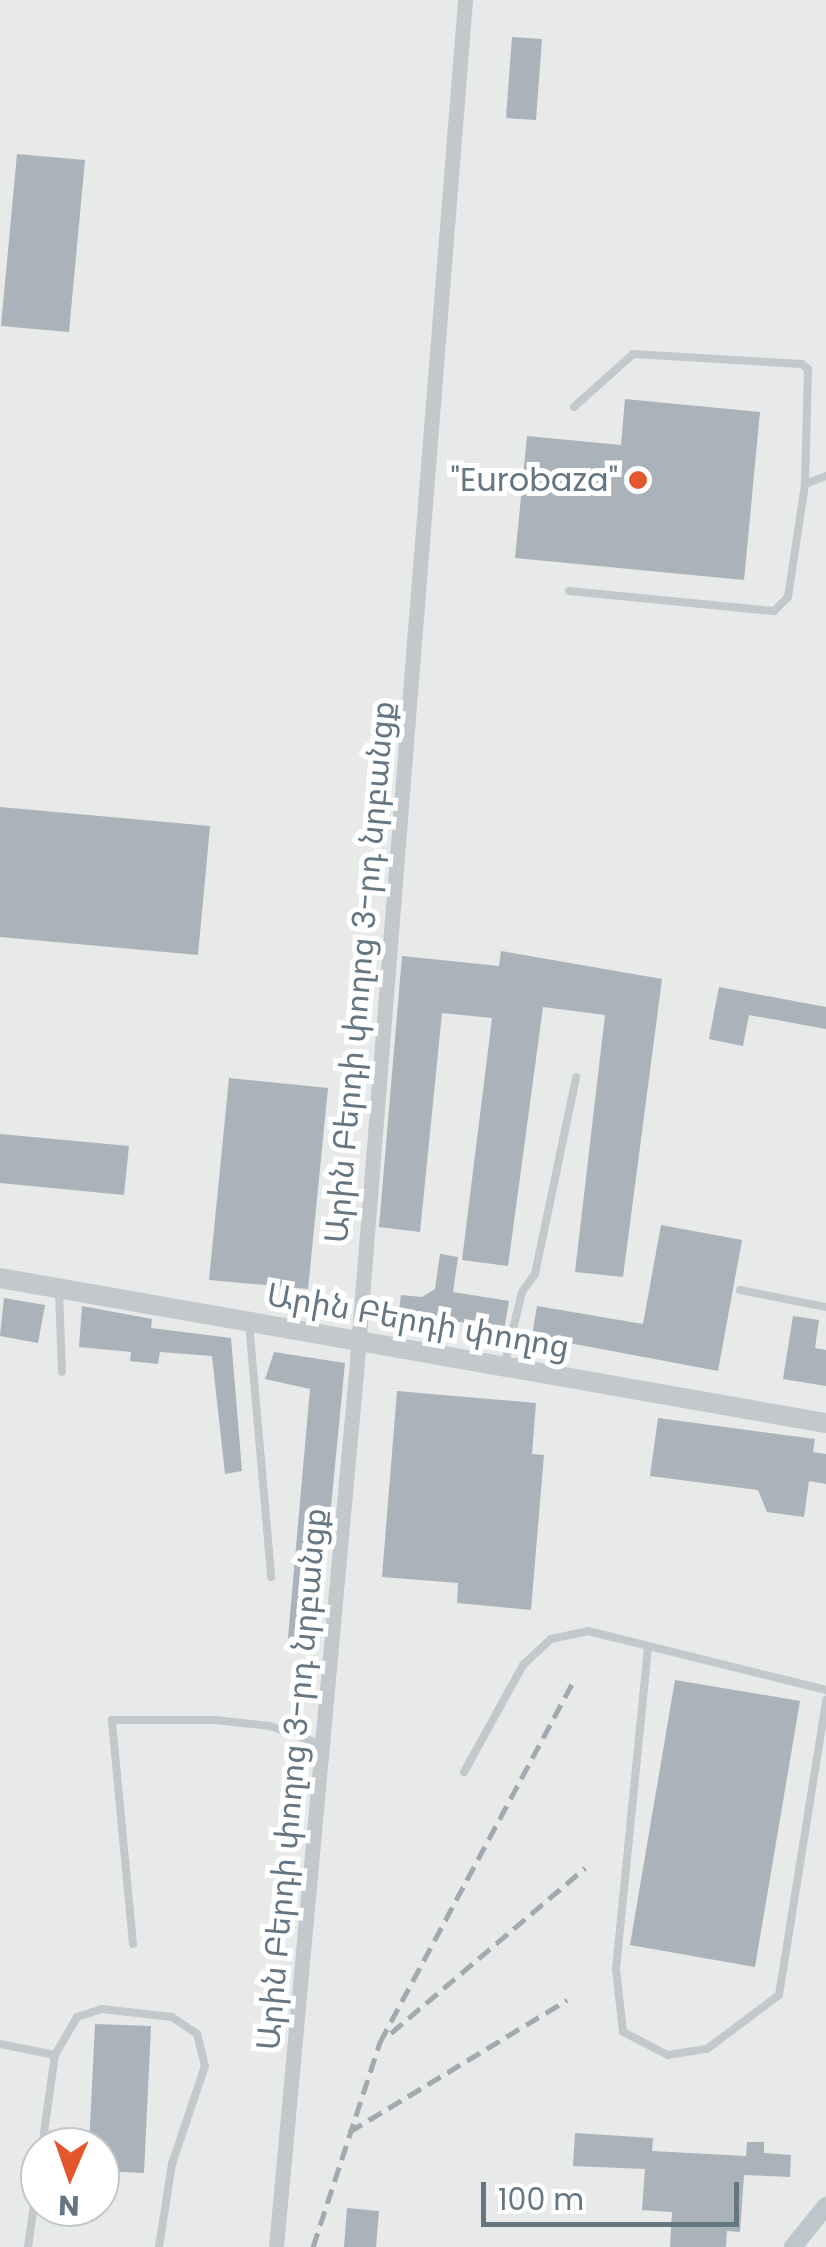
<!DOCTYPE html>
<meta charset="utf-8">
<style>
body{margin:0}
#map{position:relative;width:826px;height:2247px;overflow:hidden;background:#fafaf8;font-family:Poppins,"Noto Sans Armenian",sans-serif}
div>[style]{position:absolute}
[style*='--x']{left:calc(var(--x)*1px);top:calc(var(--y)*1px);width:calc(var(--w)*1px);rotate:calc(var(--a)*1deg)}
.built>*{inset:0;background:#e8e9e9}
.canal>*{height:18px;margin:-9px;padding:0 9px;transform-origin:9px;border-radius:9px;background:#bbc7cb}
.building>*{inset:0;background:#aab3b9}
.service>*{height:8px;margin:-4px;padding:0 4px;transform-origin:4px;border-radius:4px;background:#c3c8cc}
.minor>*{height:15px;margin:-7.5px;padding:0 7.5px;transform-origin:7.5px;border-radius:7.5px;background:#c3c8cc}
.tertiary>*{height:20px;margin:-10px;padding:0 10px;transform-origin:10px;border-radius:10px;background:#c3c8cc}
.rail>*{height:5px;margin-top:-2.5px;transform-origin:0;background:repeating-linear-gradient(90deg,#a2aab0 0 15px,transparent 0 23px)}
.dots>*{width:28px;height:28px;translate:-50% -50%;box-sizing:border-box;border:5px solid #fff;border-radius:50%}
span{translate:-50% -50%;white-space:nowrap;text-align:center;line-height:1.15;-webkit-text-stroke:10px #fff;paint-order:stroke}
.poi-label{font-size:32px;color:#657683}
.right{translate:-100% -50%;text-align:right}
.street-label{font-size:32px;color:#657683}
.north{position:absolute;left:20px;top:2127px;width:100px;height:100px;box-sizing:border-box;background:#fff;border:2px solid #c1c8cd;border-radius:50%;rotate:182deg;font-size:28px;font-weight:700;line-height:40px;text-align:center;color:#657683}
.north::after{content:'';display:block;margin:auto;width:35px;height:45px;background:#e4572e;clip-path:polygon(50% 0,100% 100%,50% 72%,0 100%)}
.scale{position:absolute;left:481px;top:2182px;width:258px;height:45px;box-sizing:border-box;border:5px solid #657683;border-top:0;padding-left:12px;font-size:30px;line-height:35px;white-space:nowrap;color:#657683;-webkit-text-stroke:8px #fff;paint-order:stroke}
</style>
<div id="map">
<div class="built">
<i style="clip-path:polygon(evenodd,0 0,826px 0,826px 2247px,0 2247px,0 0,40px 2147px,100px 2147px,100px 2207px,40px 2207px,40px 2147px)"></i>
</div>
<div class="canal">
<i style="--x:793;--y:2247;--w:53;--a:-51.2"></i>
</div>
<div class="building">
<i style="clip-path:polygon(512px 37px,542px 39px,536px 120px,506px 118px)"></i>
<i style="clip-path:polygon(17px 154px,85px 160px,69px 332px,1px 326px)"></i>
<i style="clip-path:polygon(625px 399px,760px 412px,744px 580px,515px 558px,527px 436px,621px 445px)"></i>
<i style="clip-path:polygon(0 807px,210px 826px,198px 955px,0 937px)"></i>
<i style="clip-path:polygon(501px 951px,662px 979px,623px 1277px,575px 1272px,605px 1015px,543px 1007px,508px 1266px,462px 1260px,492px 1018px,442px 1013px,420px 1232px,379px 1227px,402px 956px,499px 966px)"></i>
<i style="clip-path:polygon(719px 987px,826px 1007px,826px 1029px,749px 1015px,743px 1046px,709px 1039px)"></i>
<i style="clip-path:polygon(229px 1078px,328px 1088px,308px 1289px,209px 1280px)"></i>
<i style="clip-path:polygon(0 1134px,129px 1146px,124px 1195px,0 1183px)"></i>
<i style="clip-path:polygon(661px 1225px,742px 1240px,718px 1371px,532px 1336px,537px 1306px,643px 1324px)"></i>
<i style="clip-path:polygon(440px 1254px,458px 1257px,453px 1292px,509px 1301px,504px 1330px,399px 1311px,401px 1295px,422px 1297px,435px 1289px)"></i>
<i style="clip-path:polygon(4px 1298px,45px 1305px,38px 1343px,0 1336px)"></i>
<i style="clip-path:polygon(82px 1306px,152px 1319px,151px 1328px,231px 1338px,242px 1471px,225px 1474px,212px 1356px,160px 1352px,158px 1364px,130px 1361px,131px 1352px,79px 1347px)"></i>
<i style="clip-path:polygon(793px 1316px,819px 1320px,815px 1348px,826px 1350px,826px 1386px,783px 1379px)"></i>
<i style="clip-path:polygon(274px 1352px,345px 1363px,317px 1651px,287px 1649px,310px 1389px,265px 1379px)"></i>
<i style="clip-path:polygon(397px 1391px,536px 1403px,532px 1454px,544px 1455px,531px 1610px,457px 1603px,458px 1583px,382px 1577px)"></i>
<i style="clip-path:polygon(658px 1418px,815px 1439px,813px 1452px,826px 1454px,826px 1484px,809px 1481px,804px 1517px,767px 1512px,758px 1490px,650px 1476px)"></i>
<i style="clip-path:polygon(675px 1680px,800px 1701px,755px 1967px,630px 1945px)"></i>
<i style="clip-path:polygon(95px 2024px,151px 2026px,144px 2173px,100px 2171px,100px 2147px,89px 2147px)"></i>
<i style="clip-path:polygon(575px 2133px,653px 2138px,652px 2151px,746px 2156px,747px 2142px,764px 2142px,764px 2153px,791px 2155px,790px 2177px,744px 2175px,740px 2232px,727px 2231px,726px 2247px,670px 2247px,672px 2212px,642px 2210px,645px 2169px,573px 2166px)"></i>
<i style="clip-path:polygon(347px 2208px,379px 2211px,376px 2247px,344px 2247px)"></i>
</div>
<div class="service">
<i style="--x:574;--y:407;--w:79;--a:-41.9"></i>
<i style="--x:633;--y:354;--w:169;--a:3.4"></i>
<i style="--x:802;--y:364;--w:8;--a:40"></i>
<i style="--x:808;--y:369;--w:115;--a:91.5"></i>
<i style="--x:569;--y:591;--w:206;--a:5.6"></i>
<i style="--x:774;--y:611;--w:20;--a:-45"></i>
<i style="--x:788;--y:597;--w:114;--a:-81.4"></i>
<i style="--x:805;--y:484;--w:22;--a:-21"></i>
<i style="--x:740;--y:1290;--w:88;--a:11.2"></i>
<i style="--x:59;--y:1292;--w:80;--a:87.9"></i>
<i style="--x:249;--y:1323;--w:255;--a:85"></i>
<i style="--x:505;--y:1362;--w:72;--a:-76.3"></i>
<i style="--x:522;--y:1292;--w:22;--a:-54"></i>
<i style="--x:535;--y:1274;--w:201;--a:-78.2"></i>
<i style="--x:648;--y:1648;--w:323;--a:95.7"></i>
<i style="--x:616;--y:1969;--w:63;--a:83.7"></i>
<i style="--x:623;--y:2032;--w:51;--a:27.1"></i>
<i style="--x:668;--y:2055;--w:39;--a:-9"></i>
<i style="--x:707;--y:2049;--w:90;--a:-36.9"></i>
<i style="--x:779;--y:1995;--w:299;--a:-80.9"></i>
<i style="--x:464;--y:1772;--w:122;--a:-61.1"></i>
<i style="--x:523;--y:1665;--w:38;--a:-43"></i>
<i style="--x:551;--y:1639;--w:38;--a:-12"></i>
<i style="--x:588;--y:1631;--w:245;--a:13.9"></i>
<i style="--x:133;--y:1944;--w:225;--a:-95.4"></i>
<i style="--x:112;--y:1720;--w:103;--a:0"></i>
<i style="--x:215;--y:1720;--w:55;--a:6.2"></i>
<i style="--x:270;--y:1726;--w:53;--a:19.8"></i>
<i style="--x:0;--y:2044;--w:56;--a:11.3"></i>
<i style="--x:55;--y:2055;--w:44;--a:-59.9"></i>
<i style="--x:77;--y:2017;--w:26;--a:-18"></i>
<i style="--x:102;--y:2009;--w:70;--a:6.5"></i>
<i style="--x:172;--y:2017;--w:30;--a:34"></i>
<i style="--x:197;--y:2034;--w:33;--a:76"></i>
<i style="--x:205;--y:2066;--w:103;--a:108.6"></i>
<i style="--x:172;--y:2164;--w:84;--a:98.9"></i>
<i style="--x:42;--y:2147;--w:93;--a:-82"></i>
<i style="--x:28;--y:2247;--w:85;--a:-81.9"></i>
</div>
<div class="minor">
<i style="--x:276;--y:2247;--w:878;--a:-84.77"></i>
<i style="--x:356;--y:1373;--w:1377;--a:-85.46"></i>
</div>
<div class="tertiary">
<i style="--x:0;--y:1278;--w:839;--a:9.96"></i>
</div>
<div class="rail">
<i style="--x:391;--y:2033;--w:255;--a:-40.4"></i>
<i style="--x:349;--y:2132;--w:255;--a:-31.2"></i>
<i style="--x:313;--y:2247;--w:216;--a:-71.9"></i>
<i style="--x:380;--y:2042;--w:414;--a:-61.8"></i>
</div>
<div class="dots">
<i style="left:638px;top:480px;background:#e4572e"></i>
</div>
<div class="poi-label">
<span class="right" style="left:618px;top:480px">"Eurobaza"</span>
</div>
<div class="street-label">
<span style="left:360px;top:972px;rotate:-85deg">Արին Բերդի փողոց 3-րդ նրբանցք</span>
<span style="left:418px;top:1321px;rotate:10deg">Արին Բերդի փողոց</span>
<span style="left:292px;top:1779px;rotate:-85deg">Արին Բերդի փողոց 3-րդ նրբանցք</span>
</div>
<div class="north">N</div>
<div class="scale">100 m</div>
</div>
